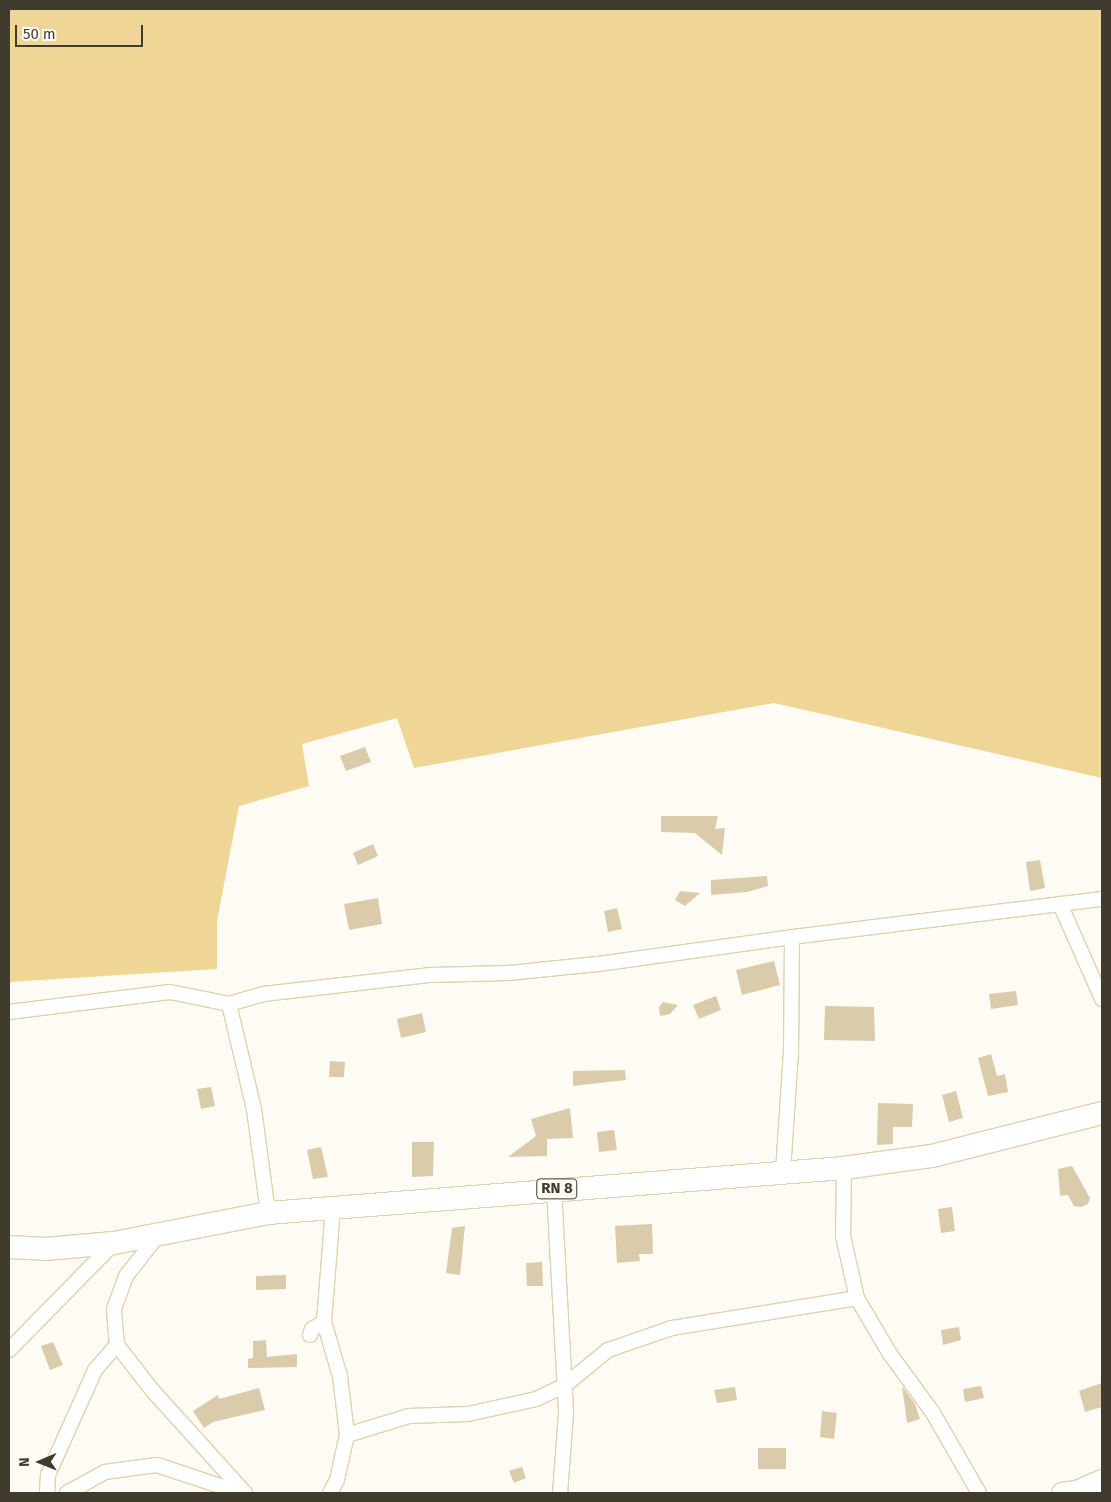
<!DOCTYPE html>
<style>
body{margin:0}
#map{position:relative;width:1111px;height:1502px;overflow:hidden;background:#fefbf4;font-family:"Fira Sans",sans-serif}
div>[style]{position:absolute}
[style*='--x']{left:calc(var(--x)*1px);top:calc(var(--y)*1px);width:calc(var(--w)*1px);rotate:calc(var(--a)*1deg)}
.green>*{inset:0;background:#efd696}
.building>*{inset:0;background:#daccaa}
.roads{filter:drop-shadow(1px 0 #e0d1af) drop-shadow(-1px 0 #e0d1af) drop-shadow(0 1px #e0d1af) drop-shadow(0 -1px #e0d1af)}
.street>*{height:14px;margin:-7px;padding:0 7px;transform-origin:7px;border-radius:7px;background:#fff}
.secondary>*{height:20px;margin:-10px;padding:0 10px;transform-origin:10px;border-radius:10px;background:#fff}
.primary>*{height:22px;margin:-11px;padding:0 11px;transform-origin:11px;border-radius:11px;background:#fff}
span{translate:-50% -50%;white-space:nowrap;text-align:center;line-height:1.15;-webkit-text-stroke:5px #fefbf4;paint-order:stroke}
.shield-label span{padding:1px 4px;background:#fefbf4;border:1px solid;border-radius:4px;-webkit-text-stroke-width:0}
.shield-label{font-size:15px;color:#413b2d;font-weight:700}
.frame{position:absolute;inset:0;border:10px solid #413b2d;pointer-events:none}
.north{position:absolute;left:15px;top:1437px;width:50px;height:50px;-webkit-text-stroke:4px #fefbf4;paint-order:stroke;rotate:269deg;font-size:14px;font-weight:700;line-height:20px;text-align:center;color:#413b2d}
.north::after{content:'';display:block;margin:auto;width:18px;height:22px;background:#413b2d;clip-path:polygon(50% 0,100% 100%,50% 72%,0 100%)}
.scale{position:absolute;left:15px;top:25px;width:128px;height:22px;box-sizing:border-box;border:2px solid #413b2d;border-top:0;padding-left:6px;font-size:15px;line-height:18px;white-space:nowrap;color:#413b2d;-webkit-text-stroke:4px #fefbf4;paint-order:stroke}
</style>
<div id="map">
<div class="green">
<i style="clip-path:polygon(9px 9px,1102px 9px,1102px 778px,774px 703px,414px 768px,397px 718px,302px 744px,309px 786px,239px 806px,217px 921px,217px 969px,9px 982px)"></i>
</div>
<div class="building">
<i style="clip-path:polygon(365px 747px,371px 762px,346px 771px,340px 756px)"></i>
<i style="clip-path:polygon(661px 816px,718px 816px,715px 829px,725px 828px,722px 855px,695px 833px,661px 832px)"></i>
<i style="clip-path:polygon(373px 844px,378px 856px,358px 865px,353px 853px)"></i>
<i style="clip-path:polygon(1040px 860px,1045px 888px,1030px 891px,1026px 862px)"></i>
<i style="clip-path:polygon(767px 876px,768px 886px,747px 892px,711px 895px,711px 880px)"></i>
<i style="clip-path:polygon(680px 891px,700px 893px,685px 906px,675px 900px)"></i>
<i style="clip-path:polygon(378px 898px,382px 924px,349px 930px,344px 904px)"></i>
<i style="clip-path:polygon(617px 908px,622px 929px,608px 932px,604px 911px)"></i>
<i style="clip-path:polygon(774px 961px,780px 985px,742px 995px,736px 970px)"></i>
<i style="clip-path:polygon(1016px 991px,1018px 1005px,991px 1009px,989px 994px)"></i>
<i style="clip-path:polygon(716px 996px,721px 1010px,699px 1019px,693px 1005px)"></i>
<i style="clip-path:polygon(663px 1002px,678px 1005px,670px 1014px,660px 1016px,659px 1007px)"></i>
<i style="clip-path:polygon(825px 1006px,874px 1007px,875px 1041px,824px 1040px)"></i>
<i style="clip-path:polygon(422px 1013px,426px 1032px,401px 1038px,397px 1019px)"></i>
<i style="clip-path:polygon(991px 1054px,997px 1076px,1005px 1074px,1008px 1092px,988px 1096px,978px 1058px)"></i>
<i style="clip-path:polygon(330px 1061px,345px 1062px,344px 1077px,329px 1077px)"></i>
<i style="clip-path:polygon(625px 1070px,626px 1080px,573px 1086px,573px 1071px)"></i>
<i style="clip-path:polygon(211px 1087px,215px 1106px,201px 1109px,197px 1089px)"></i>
<i style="clip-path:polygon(956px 1091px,963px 1118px,949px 1122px,942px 1095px)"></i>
<i style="clip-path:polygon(878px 1103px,913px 1104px,912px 1127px,893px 1127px,893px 1144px,877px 1145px)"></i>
<i style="clip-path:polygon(570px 1108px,573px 1138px,547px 1139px,547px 1156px,508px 1157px,536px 1136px,531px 1119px)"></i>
<i style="clip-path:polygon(614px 1130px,617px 1150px,599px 1152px,597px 1132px)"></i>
<i style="clip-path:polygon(412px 1142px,434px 1142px,433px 1176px,412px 1177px)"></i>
<i style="clip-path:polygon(321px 1147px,328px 1177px,313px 1179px,307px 1150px)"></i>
<i style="clip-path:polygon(1072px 1166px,1090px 1198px,1088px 1204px,1081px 1207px,1074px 1206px,1068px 1195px,1060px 1196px,1058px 1169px)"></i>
<i style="clip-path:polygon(952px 1207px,955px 1231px,941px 1233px,938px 1209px)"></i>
<i style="clip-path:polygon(652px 1224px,653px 1254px,639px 1254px,640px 1261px,617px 1263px,615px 1226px)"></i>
<i style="clip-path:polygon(465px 1226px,460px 1275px,446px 1273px,452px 1228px)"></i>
<i style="clip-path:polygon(542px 1262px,543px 1286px,527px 1286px,526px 1263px)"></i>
<i style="clip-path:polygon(286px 1275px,286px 1289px,256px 1290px,256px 1276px)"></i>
<i style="clip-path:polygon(959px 1327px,961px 1340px,943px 1345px,941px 1330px)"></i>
<i style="clip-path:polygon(266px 1340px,267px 1357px,297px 1354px,297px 1367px,248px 1368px,248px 1359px,253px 1358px,253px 1341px)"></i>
<i style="clip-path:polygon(53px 1342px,63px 1365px,50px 1370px,41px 1346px)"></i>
<i style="clip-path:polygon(1102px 1383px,1102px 1407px,1085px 1412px,1079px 1391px)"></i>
<i style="clip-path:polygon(902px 1386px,915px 1404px,920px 1419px,907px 1423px)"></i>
<i style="clip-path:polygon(981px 1386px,984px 1398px,965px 1402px,963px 1389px)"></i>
<i style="clip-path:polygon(735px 1387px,737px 1400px,717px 1403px,714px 1390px)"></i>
<i style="clip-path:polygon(259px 1388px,265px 1410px,213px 1422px,204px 1428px,193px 1411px,218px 1395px,219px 1399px)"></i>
<i style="clip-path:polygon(822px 1411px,837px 1413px,834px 1439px,820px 1437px)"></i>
<i style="clip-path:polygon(758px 1448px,786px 1448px,786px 1469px,758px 1469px)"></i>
<i style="clip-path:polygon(522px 1467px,526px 1478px,514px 1483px,509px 1471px)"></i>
</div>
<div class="roads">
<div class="street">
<i style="--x:1060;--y:904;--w:104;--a:66.1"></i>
<i style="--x:229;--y:1004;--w:108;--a:76.6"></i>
<i style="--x:254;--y:1109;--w:105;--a:82.3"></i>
<i style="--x:9;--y:1012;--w:162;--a:-7.1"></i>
<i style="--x:170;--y:992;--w:60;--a:11.5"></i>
<i style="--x:229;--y:1004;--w:35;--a:-16"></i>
<i style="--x:263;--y:994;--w:169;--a:-6.5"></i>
<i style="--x:431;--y:975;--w:77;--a:-1.5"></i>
<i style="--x:508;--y:973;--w:90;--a:-5.7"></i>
<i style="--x:598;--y:964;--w:196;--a:-7.9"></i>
<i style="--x:792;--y:937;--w:312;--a:-7"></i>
<i style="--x:844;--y:1168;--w:68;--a:90.8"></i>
<i style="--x:843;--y:1236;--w:64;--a:77.3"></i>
<i style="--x:857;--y:1298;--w:65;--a:59.5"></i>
<i style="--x:890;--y:1354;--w:73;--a:53.9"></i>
<i style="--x:933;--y:1413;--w:92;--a:60.1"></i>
<i style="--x:783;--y:1172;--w:119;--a:-86.2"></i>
<i style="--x:791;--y:1053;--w:116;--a:-89.5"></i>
<i style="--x:554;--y:1189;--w:225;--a:86.9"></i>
<i style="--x:566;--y:1414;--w:79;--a:94.3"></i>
<i style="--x:324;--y:1322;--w:56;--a:73.5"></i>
<i style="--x:340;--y:1376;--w:59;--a:83.2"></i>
<i style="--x:310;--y:1335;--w:6;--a:-72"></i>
<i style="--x:312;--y:1329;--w:14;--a:-30"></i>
<i style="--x:324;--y:1322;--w:114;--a:-85.5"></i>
<i style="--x:117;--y:1345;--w:57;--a:52.1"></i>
<i style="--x:152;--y:1390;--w:139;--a:47.9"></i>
<i style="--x:9;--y:1350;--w:150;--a:-45.5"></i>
<i style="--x:47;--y:1493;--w:18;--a:-87"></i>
<i style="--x:48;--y:1475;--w:115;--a:-65.9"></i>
<i style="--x:95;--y:1370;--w:33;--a:-49"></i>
<i style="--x:117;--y:1345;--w:36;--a:-95"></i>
<i style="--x:114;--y:1309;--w:35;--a:-70"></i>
<i style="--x:126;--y:1276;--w:53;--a:-51.8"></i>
<i style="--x:67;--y:1493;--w:43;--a:-28.9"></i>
<i style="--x:105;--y:1472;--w:52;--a:-7.7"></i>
<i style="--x:157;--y:1465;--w:89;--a:18.4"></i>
<i style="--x:330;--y:1493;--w:15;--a:-62"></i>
<i style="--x:337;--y:1480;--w:46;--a:-77.5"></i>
<i style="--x:347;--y:1435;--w:65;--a:-17"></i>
<i style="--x:409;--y:1416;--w:59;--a:-1.9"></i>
<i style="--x:468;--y:1414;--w:70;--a:-12.4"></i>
<i style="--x:536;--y:1399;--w:31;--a:-25"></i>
<i style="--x:564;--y:1386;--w:57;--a:-39.3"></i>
<i style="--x:608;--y:1350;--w:68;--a:-19"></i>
<i style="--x:672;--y:1328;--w:187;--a:-9.2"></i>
</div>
<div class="secondary">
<i style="--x:1062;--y:1493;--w:15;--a:-8"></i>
<i style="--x:1077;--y:1491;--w:27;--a:-24"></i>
</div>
<div class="primary">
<i style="--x:9;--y:1247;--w:36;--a:3"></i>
<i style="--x:45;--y:1249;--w:69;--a:-5"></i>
<i style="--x:114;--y:1243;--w:157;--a:-11"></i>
<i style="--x:268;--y:1213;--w:578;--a:-4.47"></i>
<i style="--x:844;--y:1168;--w:89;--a:-7.8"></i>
<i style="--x:932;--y:1156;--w:175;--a:-14.2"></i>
</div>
</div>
<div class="shield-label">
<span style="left:557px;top:1189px">RN 8</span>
</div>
<div class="frame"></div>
<div class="north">N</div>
<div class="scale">50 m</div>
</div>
